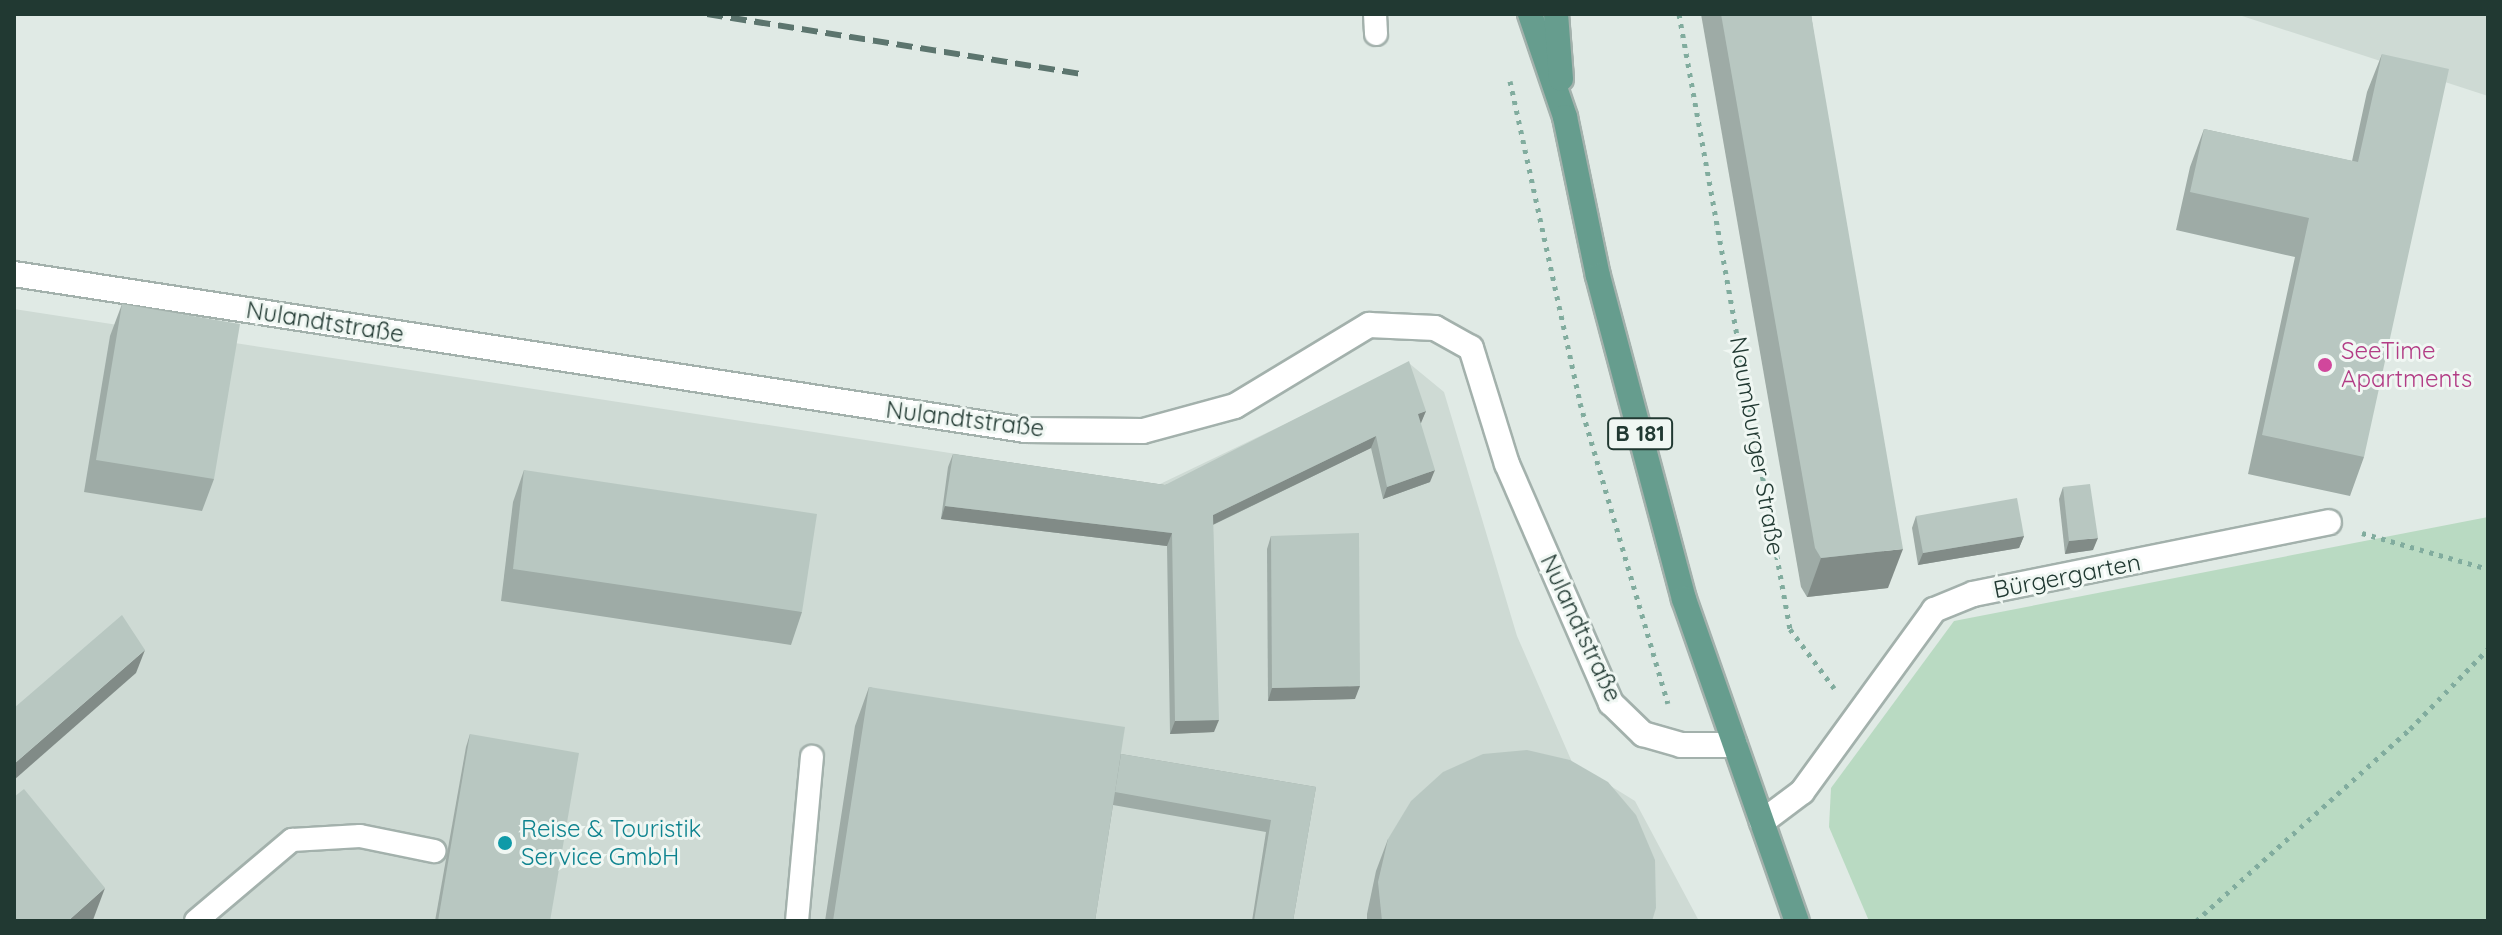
<!DOCTYPE html>
<meta charset="utf-8">
<style>
body{margin:0}
#map{position:relative;width:2502px;height:935px;overflow:hidden;background:#e0eae5;font-family:Quicksand,sans-serif}
div>[style]{position:absolute}
[style*='--x']{left:calc(var(--x)*1px);top:calc(var(--y)*1px);width:calc(var(--w)*1px);rotate:calc(var(--a)*1deg)}
.built>*{inset:0;background:#cedad4}
.green>*{inset:0;background:#b9dac2}
.path>*{height:5px;margin-top:-2.5px;transform-origin:0;background:repeating-linear-gradient(90deg,#81ac9e 0 4px,transparent 0 10px)}
.roads{filter:drop-shadow(2px 0 #a3b1ac) drop-shadow(-2px 0 #a3b1ac) drop-shadow(0 2px #a3b1ac) drop-shadow(0 -2px #a3b1ac)}
.lane>*{height:22px;margin:-11px;padding:0 11px;transform-origin:11px;border-radius:11px;background:#fff}
.street>*{height:24px;margin:-12px;padding:0 12px;transform-origin:12px;border-radius:12px;background:#fff}
.primary>*{height:24px;margin:-12px;padding:0 12px;transform-origin:12px;border-radius:12px;background:#669d8e}
.rail>*{height:6px;margin-top:-3px;transform-origin:0;background:repeating-linear-gradient(90deg,#5c756e 0 16px,transparent 0 24px)}
.wall>*{inset:0;background:#9eaba6}
.shaded-wall>*{inset:0;background:#818b87}
.building>*{inset:0;background:#b8c7c1}
.dots>*{width:22px;height:22px;translate:-50% -50%;box-sizing:border-box;border:4px solid #f0f7f3;border-radius:50%}
span{translate:-50% -50%;white-space:nowrap;text-align:center;line-height:1.15;-webkit-text-stroke:6px #f0f7f3;paint-order:stroke}
.shield-label span{padding:2px 6px;background:#f0f7f3;border:2px solid;border-radius:6px;-webkit-text-stroke-width:0}
.shield-label{font-size:22px;color:#213932;font-weight:700}
.street-label{font-size:24px;color:#213932}
.hotel-label{font-size:24px;color:#b23c85}
.left{translate:0 -50%;text-align:left}
.culture-label{font-size:24px;color:#0d838f}
.frame{position:absolute;inset:0;border:16px solid #213932;pointer-events:none}
</style>
<div id="map">
<div class="built">
<i style="clip-path:polygon(2236px 14px,2488px 14px,2488px 96px)"></i>
<i style="clip-path:polygon(14px 309px,1158px 485px,1410px 364px,1444px 392px,1517px 636px,1572px 762px,1635px 801px,1699px 921px,14px 921px)"></i>
</div>
<div class="green">
<i style="clip-path:polygon(2488px 517px,2488px 921px,1869px 921px,1829px 827px,1831px 788px,1954px 621px)"></i>
</div>
<div class="path">
<i style="--x:1679;--y:14;--w:625;--a:79.77"></i>
<i style="--x:1790;--y:629;--w:74;--a:53.3"></i>
<i style="--x:1510;--y:81;--w:330;--a:77.7"></i>
<i style="--x:1580;--y:403;--w:313;--a:73.7"></i>
<i style="--x:2362;--y:533;--w:131;--a:15.9"></i>
<i style="--x:2196;--y:921;--w:288;--a:-41.9"></i>
<i style="--x:2410;--y:729;--w:112;--a:-45.7"></i>
</div>
<div class="roads">
<div class="lane">
<i style="--x:1375;--y:14;--w:20;--a:87"></i>
<i style="--x:196;--y:921;--w:126;--a:-40.2"></i>
<i style="--x:292;--y:840;--w:68;--a:-3.4"></i>
<i style="--x:360;--y:836;--w:76;--a:11.5"></i>
<i style="--x:797;--y:921;--w:165;--a:-84.8"></i>
</div>
<div class="street">
<i style="--x:14;--y:274;--w:1023;--a:8.77"></i>
<i style="--x:1025;--y:430;--w:118;--a:0.5"></i>
<i style="--x:1143;--y:431;--w:95;--a:-15.2"></i>
<i style="--x:1235;--y:406;--w:157;--a:-31.2"></i>
<i style="--x:1369;--y:325;--w:66;--a:2.6"></i>
<i style="--x:1435;--y:328;--w:41;--a:29.1"></i>
<i style="--x:1471;--y:348;--w:121;--a:72.8"></i>
<i style="--x:1507;--y:464;--w:261;--a:66.5"></i>
<i style="--x:1611;--y:703;--w:45;--a:44.1"></i>
<i style="--x:1643;--y:734;--w:40;--a:16"></i>
<i style="--x:1681;--y:745;--w:54;--a:0"></i>
<i style="--x:1762;--y:822;--w:50;--a:-36.9"></i>
<i style="--x:1802;--y:792;--w:225;--a:-54"></i>
<i style="--x:1934;--y:610;--w:42;--a:-22.3"></i>
<i style="--x:1973;--y:594;--w:363;--a:-11.4"></i>
</div>
<div class="primary">
<i style="--x:1530;--y:14;--w:109;--a:71.2"></i>
<i style="--x:1565;--y:117;--w:162;--a:78.3"></i>
<i style="--x:1598;--y:276;--w:334;--a:75.1"></i>
<i style="--x:1684;--y:599;--w:341;--a:70.7"></i>
<i style="--x:1556;--y:14;--w:65;--a:85.6"></i>
</div>
</div>
<div class="rail">
<i style="--x:707;--y:14;--w:380;--a:9.1"></i>
</div>
<div class="wall">
<i style="clip-path:polygon(1701px 14px,1811px 14px,1888px 588px,1807px 597px,1801px 587px)"></i>
<i style="clip-path:polygon(2382px 54px,2364px 457px,2350px 496px,2248px 474px,2295px 257px,2176px 230px,2190px 167px,2204px 129px,2352px 161px,2367px 92px)"></i>
<i style="clip-path:polygon(122px 304px,214px 479px,202px 511px,84px 492px,110px 336px)"></i>
<i style="clip-path:polygon(1426px 411px,1420px 423px,1430px 482px,1383px 499px,1371px 448px,1213px 525px,1214px 732px,1170px 734px,1167px 546px,941px 519px,948px 467px,953px 454px,1165px 485px)"></i>
<i style="clip-path:polygon(524px 470px,802px 612px,791px 645px,501px 601px,513px 502px)"></i>
<i style="clip-path:polygon(2063px 487px,2093px 550px,2065px 554px,2059px 499px)"></i>
<i style="clip-path:polygon(1916px 516px,2024px 536px,2019px 548px,1918px 565px,1912px 528px)"></i>
<i style="clip-path:polygon(1271px 536px,1355px 699px,1268px 701px,1267px 549px)"></i>
<i style="clip-path:polygon(869px 687px,1121px 754px,1316px 787px,1293px 921px,1252px 921px,1266px 832px,1113px 805px,1095px 921px,825px 921px,855px 726px)"></i>
<i style="clip-path:polygon(470px 734px,550px 921px,435px 921px,466px 747px)"></i>
<i style="clip-path:polygon(1388px 839px,1652px 921px,1367px 921px,1367px 914px,1376px 871px)"></i>
</div>
<div class="shaded-wall">
<i style="clip-path:polygon(1426px 411px,1421px 423px,1413px 427px,1418px 414px)"></i>
<i style="clip-path:polygon(1376px 436px,1371px 448px,1208px 527px,1213px 515px)"></i>
<i style="clip-path:polygon(1435px 470px,1430px 482px,1383px 499px,1387px 487px)"></i>
<i style="clip-path:polygon(945px 506px,1172px 533px,1167px 546px,941px 519px)"></i>
<i style="clip-path:polygon(2024px 536px,2019px 548px,1918px 565px,1923px 553px)"></i>
<i style="clip-path:polygon(2098px 538px,2093px 550px,2065px 554px,2069px 541px)"></i>
<i style="clip-path:polygon(1903px 549px,1888px 588px,1807px 597px,1821px 558px)"></i>
<i style="clip-path:polygon(145px 650px,136px 673px,14px 780px,14px 764px)"></i>
<i style="clip-path:polygon(1360px 686px,1355px 699px,1268px 701px,1272px 688px)"></i>
<i style="clip-path:polygon(1219px 720px,1214px 732px,1170px 734px,1175px 721px)"></i>
<i style="clip-path:polygon(105px 888px,93px 920px,92px 921px,68px 921px)"></i>
</div>
<div class="building">
<i style="clip-path:polygon(1721px 14px,1811px 14px,1903px 549px,1821px 558px,1815px 548px)"></i>
<i style="clip-path:polygon(2382px 54px,2449px 69px,2364px 457px,2262px 435px,2309px 218px,2190px 192px,2204px 129px,2358px 162px)"></i>
<i style="clip-path:polygon(122px 304px,240px 324px,214px 479px,96px 460px)"></i>
<i style="clip-path:polygon(1409px 361px,1426px 411px,1418px 414px,1435px 470px,1387px 487px,1376px 436px,1213px 515px,1219px 720px,1175px 721px,1172px 533px,945px 506px,953px 454px,1165px 485px)"></i>
<i style="clip-path:polygon(524px 470px,817px 514px,802px 612px,513px 569px)"></i>
<i style="clip-path:polygon(2090px 484px,2098px 538px,2069px 541px,2063px 487px)"></i>
<i style="clip-path:polygon(2017px 498px,2024px 536px,1923px 553px,1916px 516px)"></i>
<i style="clip-path:polygon(1359px 533px,1360px 686px,1272px 688px,1271px 536px)"></i>
<i style="clip-path:polygon(122px 615px,145px 650px,14px 764px,14px 708px)"></i>
<i style="clip-path:polygon(869px 687px,1125px 727px,1095px 921px,833px 921px)"></i>
<i style="clip-path:polygon(470px 734px,579px 753px,550px 921px,438px 921px)"></i>
<i style="clip-path:polygon(1527px 750px,1570px 760px,1608px 782px,1636px 815px,1655px 860px,1656px 908px,1652px 921px,1382px 921px,1378px 882px,1388px 839px,1411px 801px,1443px 772px,1483px 754px)"></i>
<i style="clip-path:polygon(1121px 754px,1316px 787px,1293px 921px,1254px 921px,1271px 820px,1115px 792px)"></i>
<i style="clip-path:polygon(24px 789px,105px 888px,68px 921px,16px 921px,14px 919px,14px 797px)"></i>
</div>
<div class="dots">
<i style="left:2325px;top:365px;background:#d1479c"></i>
<i style="left:505px;top:843px;background:#0f9aa8"></i>
</div>
<div class="shield-label">
<span style="left:1640px;top:434px">B 181</span>
</div>
<div class="street-label">
<span style="left:325px;top:322px;rotate:9deg">Nulandtstraße</span>
<span style="left:965px;top:419px;rotate:7deg">Nulandtstraße</span>
<span style="left:1757px;top:446px;rotate:80deg">Naumburger Straße</span>
<span style="left:2067px;top:576px;rotate:-11deg">Bürgergarten</span>
<span style="left:1581px;top:628px;rotate:65deg">Nulandtstraße</span>
</div>
<div class="hotel-label">
<span class="left" style="left:2341px;top:365px">SeeTime<br>Apartments</span>
</div>
<div class="culture-label">
<span class="left" style="left:521px;top:843px">Reise &amp; Touristik<br>Service GmbH</span>
</div>
<div class="frame"></div>
</div>
